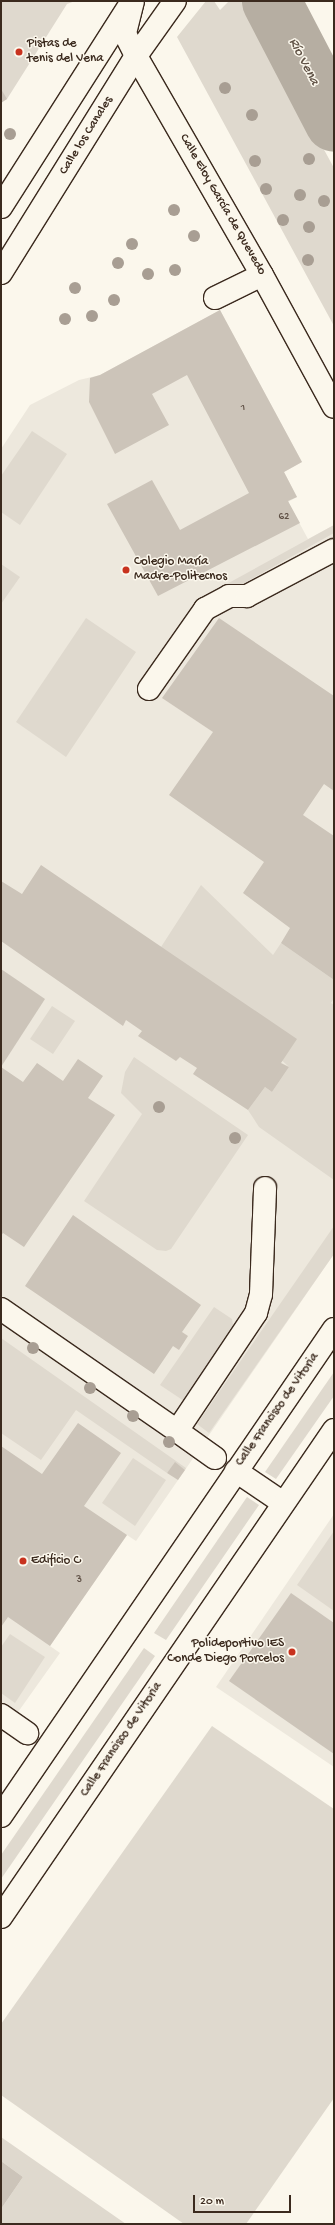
<!DOCTYPE html>
<meta charset="utf-8">
<style>
body{margin:0}
#map{position:relative;width:335px;height:2225px;overflow:hidden;background:#fbf7ec;font-family:"Gochi Hand",sans-serif}
div>[style]{position:absolute}
[style*='--x']{left:calc(var(--x)*1px);top:calc(var(--y)*1px);width:calc(var(--w)*1px);rotate:calc(var(--a)*1deg)}
.built>*{inset:0;background:#ede8dd}
.green>*{inset:0;background:#dfd9ce}
.river>*{height:59px;margin:-29.5px;padding:0 29.5px;transform-origin:29.5px;border-radius:29.5px;background:#b6aea2}
.building>*{inset:0;background:#ccc4b9}
.roads{filter:drop-shadow(1px 0 #3b2a1e) drop-shadow(-1px 0 #3b2a1e) drop-shadow(0 1px #3b2a1e) drop-shadow(0 -1px #3b2a1e)}
.minor>*{height:22px;margin:-11px;padding:0 11px;transform-origin:11px;border-radius:11px;background:#fbf7ec}
.trees>*{width:12px;height:12px;margin:-6px;border-radius:50%;background:#a89e93}
.dots>*{width:11px;height:11px;translate:-50% -50%;box-sizing:border-box;border:2px solid #fbf7ec;border-radius:50%}
span{translate:-50% -50%;white-space:nowrap;text-align:center;line-height:1.15;-webkit-text-stroke:3px #fbf7ec;paint-order:stroke}
.number-label{font-size:11px;color:#5f5045}
.number-label span{-webkit-text-stroke-width:0}
.poi-label{font-size:13px;color:#3b2a1e}
.left{translate:0 -50%;text-align:left}
.right{translate:-100% -50%;text-align:right}
.street-label{font-size:13px;color:#3b2a1e}
.water-label{font-size:14px;color:#605246;font-style:italic}
.frame{position:absolute;inset:0;border:2px solid #3b2a1e;pointer-events:none}
.scale{position:absolute;left:193px;top:2195px;width:98px;height:18px;box-sizing:border-box;border:2px solid #3b2a1e;border-top:0;padding-left:5px;font-size:12px;line-height:14px;white-space:nowrap;color:#3b2a1e;-webkit-text-stroke:3px #fbf7ec;paint-order:stroke}
</style>
<div id="map">
<div class="built">
<i style="clip-path:polygon(220px 310px,302px 462px,284px 472px,297px 497px,288px 502px,308px 539px,334px 525px,334px 1254px,136px 1541px,127px 1535px,50px 1646px,60px 1653px,1px 1736px,1px 449px,30px 405px,79px 380px,100px 375px)"></i>
<i style="clip-path:polygon(334px 1514px,334px 1767px,216px 1687px)"></i>
</div>
<div class="green">
<i style="clip-path:polygon(1px 1px,75px 1px,67px 4px,7px 99px,1px 102px)"></i>
<i style="clip-path:polygon(206px 1px,214px 1px,220px 10px,229px 1px,243px 1px,334px 168px,334px 326px,177px 37px)"></i>
<i style="clip-path:polygon(32px 431px,67px 454px,20px 525px,1px 512px,1px 476px)"></i>
<i style="clip-path:polygon(334px 525px,334px 533px,201px 607px,194px 602px)"></i>
<i style="clip-path:polygon(1px 564px,20px 577px,1px 604px)"></i>
<i style="clip-path:polygon(86px 618px,136px 652px,66px 757px,16px 722px)"></i>
<i style="clip-path:polygon(201px 885px,273px 955px,281px 943px,334px 980px,334px 998px,331px 1003px,334px 1005px,334px 1180px,259px 1127px,248px 1110px,265px 1087px,272px 1092px,289px 1067px,161px 947px)"></i>
<i style="clip-path:polygon(52px 1006px,75px 1021px,53px 1054px,30px 1039px)"></i>
<i style="clip-path:polygon(134px 1057px,248px 1135px,171px 1249px,166px 1251px,157px 1250px,84px 1201px,142px 1114px,121px 1093px,125px 1072px)"></i>
<i style="clip-path:polygon(334px 1226px,334px 1254px,209px 1433px,197px 1424px)"></i>
<i style="clip-path:polygon(214px 1307px,232px 1319px,233px 1325px,184px 1401px,160px 1385px)"></i>
<i style="clip-path:polygon(1px 1338px,186px 1468px,185px 1470px,175px 1463px,167px 1473px,76px 1410px,41px 1460px,1px 1433px)"></i>
<i style="clip-path:polygon(334px 1372px,334px 1396px,276px 1479px,265px 1472px)"></i>
<i style="clip-path:polygon(133px 1458px,166px 1480px,135px 1526px,102px 1503px)"></i>
<i style="clip-path:polygon(247px 1497px,259px 1505px,166px 1640px,154px 1633px)"></i>
<i style="clip-path:polygon(334px 1531px,334px 1611px,297px 1585px)"></i>
<i style="clip-path:polygon(10px 1634px,45px 1657px,15px 1703px,1px 1693px,1px 1647px)"></i>
<i style="clip-path:polygon(144px 1648px,155px 1656px,1px 1879px,1px 1855px)"></i>
<i style="clip-path:polygon(212px 1726px,334px 1809px,334px 2098px,246px 2224px,184px 2224px,1px 2095px,1px 2024px)"></i>
<i style="clip-path:polygon(1px 2137px,126px 2224px,1px 2224px,1px 2209px,23px 2177px,1px 2161px)"></i>
</div>
<div class="river">
<i style="--x:271;--y:1;--w:136;--a:62.5"></i>
</div>
<div class="building">
<i style="clip-path:polygon(1px 89px,7px 99px,1px 103px)"></i>
<i style="clip-path:polygon(220px 310px,302px 462px,284px 472px,297px 497px,288px 501px,300px 523px,158px 596px,107px 504px,152px 480px,180px 530px,249px 493px,187px 375px,152px 394px,169px 425px,115px 454px,89px 402px,90px 378px,100px 375px)"></i>
<i style="clip-path:polygon(219px 618px,334px 696px,334px 791px,324px 784px,303px 815px,334px 836px,334px 980px,281px 943px,290px 928px,243px 893px,264px 862px,169px 795px,213px 732px,162px 698px)"></i>
<i style="clip-path:polygon(41px 865px,297px 1039px,281px 1063px,289px 1067px,272px 1092px,265px 1087px,248px 1110px,193px 1074px,197px 1068px,180px 1057px,176px 1061px,138px 1036px,142px 1031px,126px 1020px,123px 1026px,1px 941px,1px 881px,22px 894px)"></i>
<i style="clip-path:polygon(1px 969px,45px 999px,1px 1067px)"></i>
<i style="clip-path:polygon(78px 1059px,103px 1076px,88px 1098px,115px 1115px,24px 1247px,3px 1233px,1px 1236px,1px 1067px,23px 1082px,37px 1063px,63px 1081px)"></i>
<i style="clip-path:polygon(73px 1215px,201px 1305px,182px 1332px,188px 1336px,179px 1350px,173px 1346px,154px 1374px,25px 1286px)"></i>
<i style="clip-path:polygon(78px 1423px,121px 1453px,84px 1506px,127px 1535px,50px 1646px,8px 1617px,1px 1627px,1px 1446px,42px 1474px)"></i>
<i style="clip-path:polygon(175px 1462px,185px 1470px,178px 1480px,167px 1473px)"></i>
<i style="clip-path:polygon(291px 1593px,334px 1623px,334px 1754px,229px 1681px)"></i>
<i style="clip-path:polygon(1px 2161px,23px 2177px,1px 2209px)"></i>
</div>
<div class="roads">
<div class="minor">
<i style="--x:133;--y:1;--w:34;--a:104"></i>
<i style="--x:125;--y:34;--w:25;--a:63"></i>
<i style="--x:136;--y:56;--w:253;--a:60.1"></i>
<i style="--x:262;--y:275;--w:150;--a:61.4"></i>
<i style="--x:1;--y:207;--w:235;--a:-57.5"></i>
<i style="--x:1;--y:273;--w:256;--a:-58.1"></i>
<i style="--x:136;--y:56;--w:67;--a:-54.7"></i>
<i style="--x:215;--y:298;--w:52;--a:-26.1"></i>
<i style="--x:149;--y:689;--w:98;--a:-55"></i>
<i style="--x:205;--y:609;--w:27;--a:-28"></i>
<i style="--x:229;--y:596;--w:18;--a:0"></i>
<i style="--x:247;--y:596;--w:98;--a:-27.9"></i>
<i style="--x:1;--y:1309;--w:214;--a:34.7"></i>
<i style="--x:215;--y:1458;--w:47;--a:-144.6"></i>
<i style="--x:177;--y:1431;--w:142;--a:-56.2"></i>
<i style="--x:256;--y:1313;--w:20;--a:-75"></i>
<i style="--x:261;--y:1294;--w:106;--a:-87.8"></i>
<i style="--x:236;--y:1471;--w:57;--a:34.2"></i>
<i style="--x:1;--y:1715;--w:32;--a:35"></i>
<i style="--x:1;--y:1816;--w:590;--a:-55.64"></i>
<i style="--x:1;--y:1917;--w:590;--a:-55.64"></i>
</div>
</div>
<div class="trees">
<i style="left:225px;top:88px"></i>
<i style="left:252px;top:115px"></i>
<i style="left:10px;top:134px"></i>
<i style="left:309px;top:159px"></i>
<i style="left:255px;top:161px"></i>
<i style="left:266px;top:189px"></i>
<i style="left:300px;top:195px"></i>
<i style="left:324px;top:201px"></i>
<i style="left:174px;top:210px"></i>
<i style="left:283px;top:220px"></i>
<i style="left:309px;top:227px"></i>
<i style="left:194px;top:236px"></i>
<i style="left:132px;top:244px"></i>
<i style="left:308px;top:260px"></i>
<i style="left:118px;top:263px"></i>
<i style="left:175px;top:270px"></i>
<i style="left:148px;top:274px"></i>
<i style="left:75px;top:288px"></i>
<i style="left:114px;top:300px"></i>
<i style="left:92px;top:316px"></i>
<i style="left:65px;top:319px"></i>
<i style="left:159px;top:1107px"></i>
<i style="left:235px;top:1138px"></i>
<i style="left:33px;top:1348px"></i>
<i style="left:90px;top:1388px"></i>
<i style="left:133px;top:1416px"></i>
<i style="left:169px;top:1442px"></i>
</div>
<div class="dots">
<i style="left:19px;top:52px;background:#c8321e"></i>
<i style="left:126px;top:570px;background:#c8321e"></i>
<i style="left:23px;top:1561px;background:#c8321e"></i>
<i style="left:292px;top:1652px;background:#c8321e"></i>
</div>
<div class="number-label">
<span style="left:243px;top:408px">1</span>
<span style="left:284px;top:517px">62</span>
<span style="left:79px;top:1580px">3</span>
</div>
<div class="poi-label">
<span class="left" style="left:27px;top:52px">Pistas de<br>tenis del Vena</span>
<span class="left" style="left:134px;top:570px">Colegio María<br>Madre-Politecnos</span>
<span class="left" style="left:31px;top:1561px">Edificio C</span>
<span class="right" style="left:284px;top:1652px">Polideportivo IES<br>Conde Diego Porcelos</span>
</div>
<div class="street-label">
<span style="left:87px;top:136px;rotate:-58deg">Calle los Canales</span>
<span style="left:222px;top:205px;rotate:60deg">Calle Eloy García de Quevedo</span>
<span style="left:278px;top:1410px;rotate:-55deg">Calle Francisco de Vitoria</span>
<span style="left:122px;top:1740px;rotate:-56deg">Calle Francisco de Vitoria</span>
</div>
<div class="water-label">
<span style="left:303px;top:62px;rotate:63deg">Río Vena</span>
</div>
<div class="frame"></div>
<div class="scale">20 m</div>
</div>
